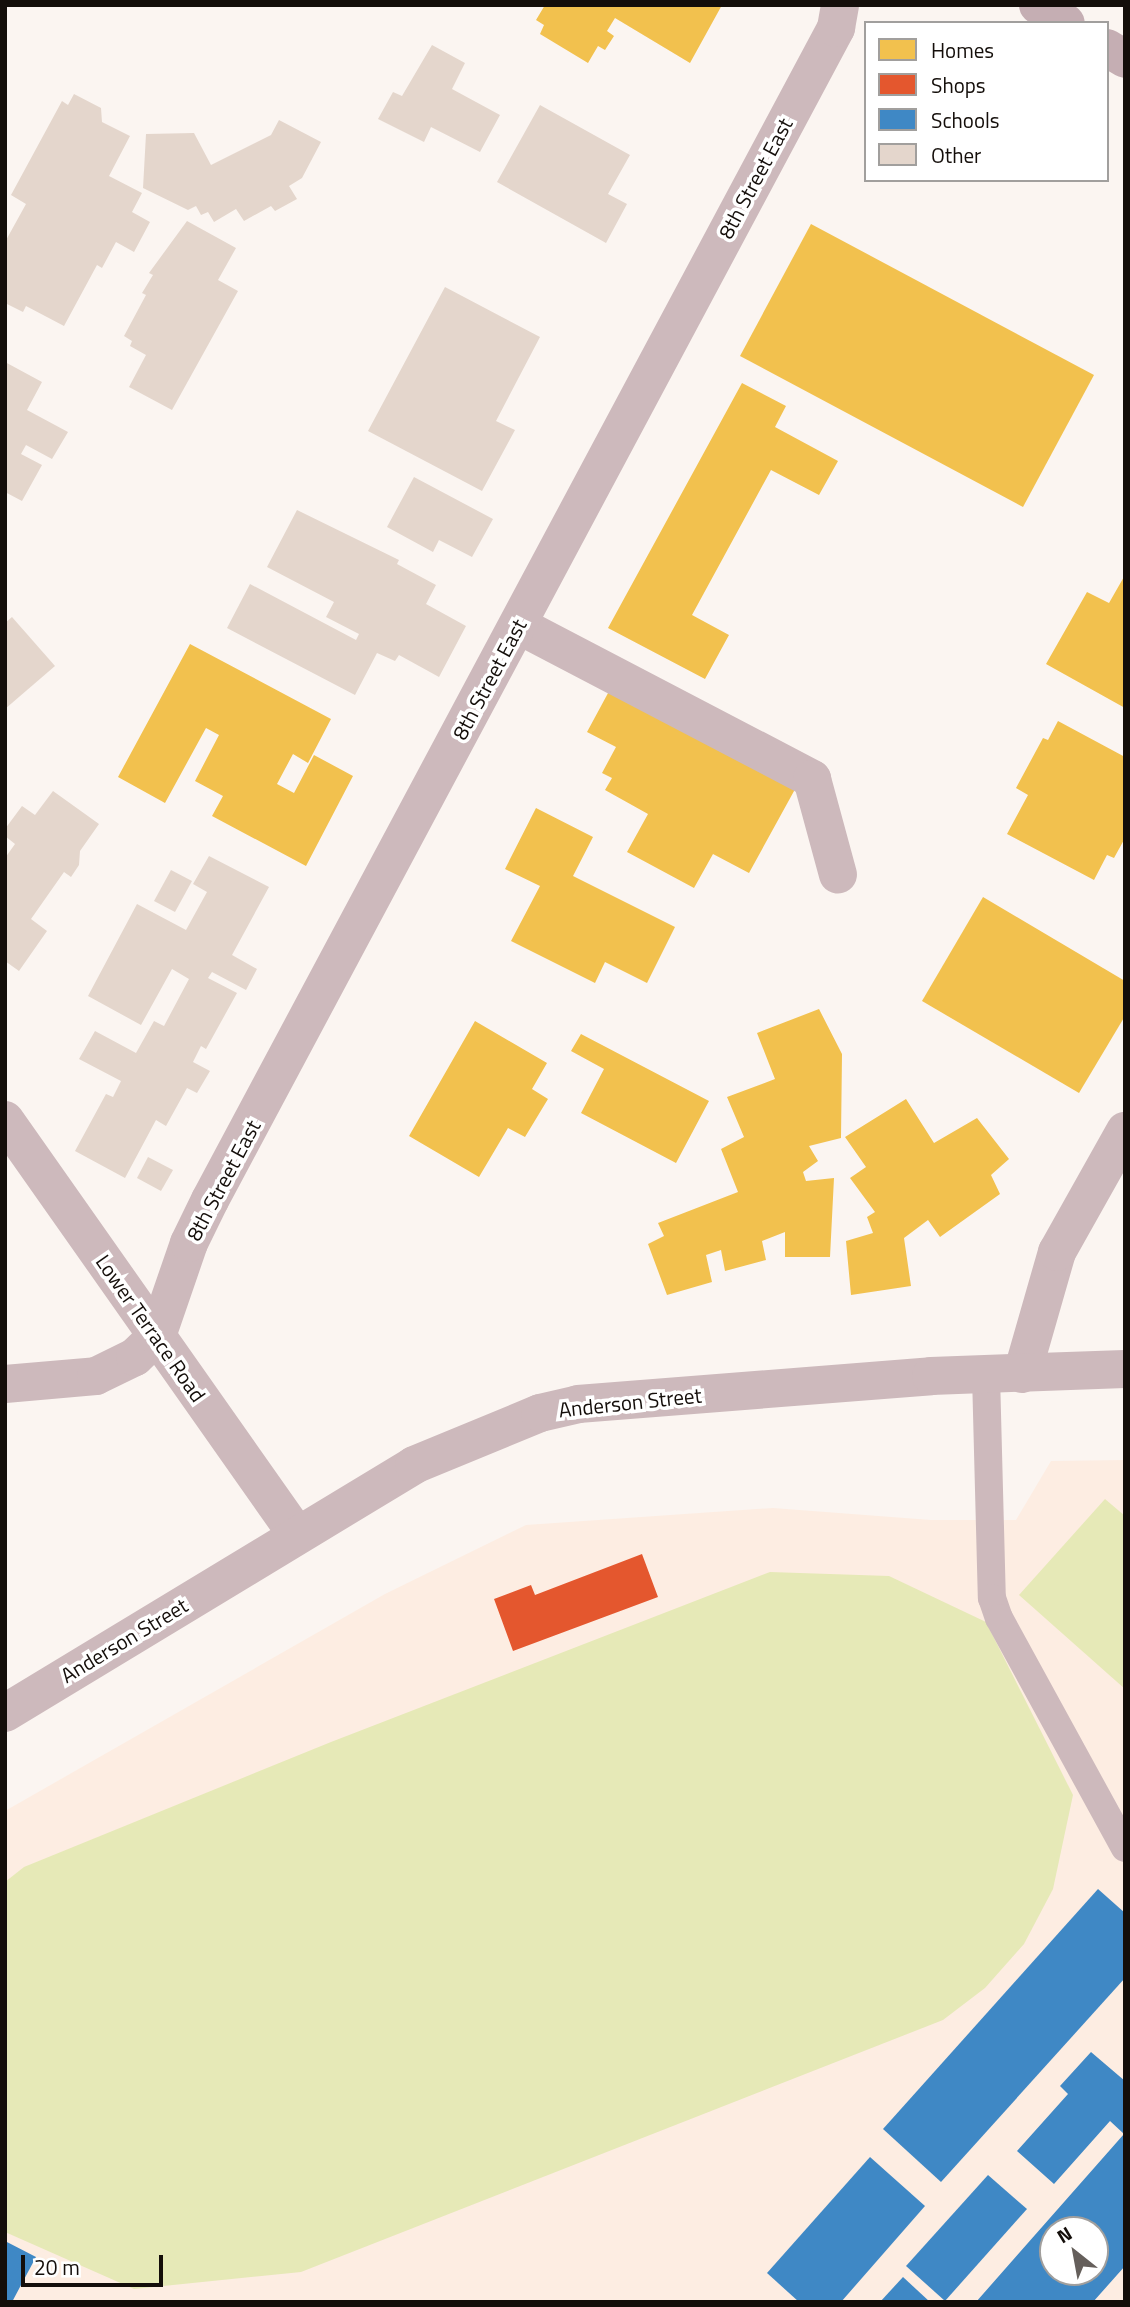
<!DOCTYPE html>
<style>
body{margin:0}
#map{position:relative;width:1130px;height:2307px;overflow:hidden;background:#fbf5f1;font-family:"Titillium Web",sans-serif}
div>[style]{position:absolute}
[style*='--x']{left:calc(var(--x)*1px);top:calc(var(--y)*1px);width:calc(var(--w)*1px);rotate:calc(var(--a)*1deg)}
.built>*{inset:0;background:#fdede2}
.green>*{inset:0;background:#e6e9b7}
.homes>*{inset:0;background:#f2c14e}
.shops>*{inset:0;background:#e4572e}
.schools>*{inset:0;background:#3f88c5}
.building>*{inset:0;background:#e4d6cc}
.lane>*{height:28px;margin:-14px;padding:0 14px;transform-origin:14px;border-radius:14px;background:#cdb9bc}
.street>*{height:38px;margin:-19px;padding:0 19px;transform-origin:19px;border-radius:19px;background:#cdb9bc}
.primary>*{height:38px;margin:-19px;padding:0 19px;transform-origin:19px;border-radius:19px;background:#c5aeb3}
span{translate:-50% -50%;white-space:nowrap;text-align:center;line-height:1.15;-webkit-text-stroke:7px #fff;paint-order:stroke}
.street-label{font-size:21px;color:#140e0a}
.frame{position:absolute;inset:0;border:7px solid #140e0a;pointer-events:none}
.legend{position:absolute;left:864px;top:21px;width:245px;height:161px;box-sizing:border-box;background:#fff;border:2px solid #a19f9d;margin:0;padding:9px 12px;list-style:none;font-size:21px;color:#140e0a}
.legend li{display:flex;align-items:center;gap:14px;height:35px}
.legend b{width:35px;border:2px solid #a19f9d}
.north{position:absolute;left:1039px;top:2216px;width:70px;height:70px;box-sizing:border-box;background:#fff;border:2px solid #a19f9d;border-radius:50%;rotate:329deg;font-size:19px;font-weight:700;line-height:28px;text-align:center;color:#140e0a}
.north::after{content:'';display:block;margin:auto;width:24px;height:32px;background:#655f5b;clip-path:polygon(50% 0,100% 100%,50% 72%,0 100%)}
.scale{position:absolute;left:21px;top:2255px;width:142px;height:32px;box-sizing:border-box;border:4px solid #140e0a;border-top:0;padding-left:9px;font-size:21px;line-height:24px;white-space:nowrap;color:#140e0a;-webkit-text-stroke:5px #fff;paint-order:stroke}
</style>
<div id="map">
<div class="built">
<i style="clip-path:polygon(evenodd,1125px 1460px,1125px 2302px,5px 2302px,5px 1811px,385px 1594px,526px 1525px,773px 1508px,931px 1520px,1016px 1520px,1051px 1461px,1125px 1460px,1053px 2230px,1095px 2230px,1095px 2272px,1053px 2272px,1053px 2230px)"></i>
</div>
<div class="green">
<i style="clip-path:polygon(1105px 1499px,1125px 1516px,1125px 1689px,1019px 1595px)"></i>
<i style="clip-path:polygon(770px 1572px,889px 1576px,986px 1622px,1073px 1795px,1053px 1889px,1024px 1944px,985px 1988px,943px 2020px,301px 2272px,134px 2289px,5px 2232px,5px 1882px,24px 1867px,331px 1742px)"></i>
</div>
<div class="homes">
<i style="clip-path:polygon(545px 5px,722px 5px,690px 63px,615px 18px,607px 31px,614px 36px,605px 50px,598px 46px,588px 63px,540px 34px,544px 25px,536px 20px)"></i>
<i style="clip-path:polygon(811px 224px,1094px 375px,1023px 507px,740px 356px)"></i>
<i style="clip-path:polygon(742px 383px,786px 406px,775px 427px,838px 461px,819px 495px,771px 470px,692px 615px,729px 635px,705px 679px,608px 628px)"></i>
<i style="clip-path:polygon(1125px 575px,1125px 708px,1046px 664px,1087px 592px,1109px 603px)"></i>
<i style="clip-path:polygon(190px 644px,331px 719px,308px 763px,293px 754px,277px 784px,294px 793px,314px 755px,353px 776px,306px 866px,212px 816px,223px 796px,195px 781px,219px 735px,206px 728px,165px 803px,118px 777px)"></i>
<i style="clip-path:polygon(614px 682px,799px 782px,749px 873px,713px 854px,694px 888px,627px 852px,648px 814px,605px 790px,612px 778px,602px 773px,616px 747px,587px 732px)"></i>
<i style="clip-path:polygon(1058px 721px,1125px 757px,1125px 838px,1114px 858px,1107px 855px,1094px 880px,1007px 834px,1028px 795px,1016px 788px,1043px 738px,1048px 740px)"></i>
<i style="clip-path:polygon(536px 808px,593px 837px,573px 876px,675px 927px,647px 983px,605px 962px,595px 983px,511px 941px,540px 886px,505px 869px)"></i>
<i style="clip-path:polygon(983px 897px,1125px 981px,1125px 1016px,1079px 1093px,922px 1001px)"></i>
<i style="clip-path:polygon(819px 1009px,842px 1054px,841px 1138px,809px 1146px,818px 1161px,803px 1172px,806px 1181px,834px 1178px,830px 1257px,785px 1257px,785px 1232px,762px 1241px,766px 1260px,725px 1271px,721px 1250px,706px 1255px,712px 1282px,667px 1295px,648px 1244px,664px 1236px,658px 1223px,738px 1192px,721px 1149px,744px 1137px,727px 1097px,775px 1079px,757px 1033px)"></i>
<i style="clip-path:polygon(475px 1021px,547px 1063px,532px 1089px,548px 1099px,525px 1137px,508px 1128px,479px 1177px,409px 1136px)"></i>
<i style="clip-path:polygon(581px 1034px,709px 1101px,676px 1163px,581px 1113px,604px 1069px,571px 1051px)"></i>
<i style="clip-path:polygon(906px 1099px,934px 1143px,977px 1118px,1009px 1159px,991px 1175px,1000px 1194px,940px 1237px,928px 1220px,904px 1238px,911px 1286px,851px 1295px,846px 1241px,873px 1233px,867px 1217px,875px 1212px,850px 1178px,866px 1167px,845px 1137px)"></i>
</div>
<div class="shops">
<i style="clip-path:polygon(642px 1554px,658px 1597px,513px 1651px,494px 1599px,531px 1585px,535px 1595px)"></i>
</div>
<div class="schools">
<i style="clip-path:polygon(1098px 1889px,1125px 1913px,1125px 1978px,941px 2182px,883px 2129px)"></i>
<i style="clip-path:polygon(evenodd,1091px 2052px,1125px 2081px,1125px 2266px,1093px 2302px,976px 2302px,1124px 2134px,1110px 2121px,1054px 2184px,1017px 2151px,1068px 2094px,1060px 2086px,1091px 2052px,1053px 2230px,1095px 2230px,1095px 2272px,1053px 2272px,1053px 2230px)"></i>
<i style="clip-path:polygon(870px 2157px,925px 2206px,841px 2302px,799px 2302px,767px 2273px)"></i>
<i style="clip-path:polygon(988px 2175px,1027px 2209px,945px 2301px,906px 2266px)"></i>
<i style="clip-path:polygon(5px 2241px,36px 2257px,12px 2302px,5px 2302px)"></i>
<i style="clip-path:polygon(903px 2277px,930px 2302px,880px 2302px)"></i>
</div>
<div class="building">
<i style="clip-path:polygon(432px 45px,465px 63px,452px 89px,500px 115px,480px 152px,431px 127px,424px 142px,378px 119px,393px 92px,402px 96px)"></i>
<i style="clip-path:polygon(74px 94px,101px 108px,102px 122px,130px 136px,109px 176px,142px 193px,132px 212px,150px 222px,134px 252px,116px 242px,102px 268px,97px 265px,64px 326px,26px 306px,23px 312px,5px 303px,5px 242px,26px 204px,11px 195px,62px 101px,68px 105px)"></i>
<i style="clip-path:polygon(540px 105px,630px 155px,608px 194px,627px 204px,606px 243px,497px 182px)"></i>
<i style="clip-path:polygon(279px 120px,321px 142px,302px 178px,289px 186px,297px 199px,275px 211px,271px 206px,244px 221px,236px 209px,214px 222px,208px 212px,201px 215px,196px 206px,188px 210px,143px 188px,146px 134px,194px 133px,211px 165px,271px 135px)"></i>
<i style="clip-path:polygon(187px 221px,236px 248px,218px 280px,238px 291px,172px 410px,129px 387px,146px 355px,130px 346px,132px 341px,124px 336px,146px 295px,142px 293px,153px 275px,149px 273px)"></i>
<i style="clip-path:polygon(445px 287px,540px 337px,496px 421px,515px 430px,482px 491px,368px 431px)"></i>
<i style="clip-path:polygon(5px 362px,42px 382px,27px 410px,68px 432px,52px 459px,26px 445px,21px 454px,42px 465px,22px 501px,5px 492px)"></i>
<i style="clip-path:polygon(414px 477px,493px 519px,472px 557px,439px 540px,433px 552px,387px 527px)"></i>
<i style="clip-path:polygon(297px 510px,399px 560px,397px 564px,436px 585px,426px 604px,466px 626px,439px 677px,399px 655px,395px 661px,377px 653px,355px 695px,227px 628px,250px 584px,356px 640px,359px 634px,326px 617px,334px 602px,267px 567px)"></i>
<i style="clip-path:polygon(12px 617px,55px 666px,5px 709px,5px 623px)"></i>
<i style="clip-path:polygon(53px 791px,99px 824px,80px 851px,79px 865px,71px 877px,64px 872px,31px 919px,47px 931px,19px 971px,5px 961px,5px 858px,15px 844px,5px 836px,5px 829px,22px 806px,35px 815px)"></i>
<i style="clip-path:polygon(209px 856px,269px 887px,232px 955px,257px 969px,246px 990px,212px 972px,208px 978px,237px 993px,206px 1049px,201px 1046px,193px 1062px,210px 1071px,197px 1093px,187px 1088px,166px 1126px,156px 1120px,125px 1178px,75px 1151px,106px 1094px,113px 1097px,121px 1081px,79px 1059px,95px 1031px,136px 1053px,154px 1021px,164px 1026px,189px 979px,172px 969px,141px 1025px,88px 996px,137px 904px,186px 930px,207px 892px,193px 884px)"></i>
<i style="clip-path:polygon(171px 870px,192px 881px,175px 912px,154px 901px)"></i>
<i style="clip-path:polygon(148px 1157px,173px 1170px,161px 1191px,137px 1178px)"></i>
</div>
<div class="lane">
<i style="--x:986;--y:1375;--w:223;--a:88.5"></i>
<i style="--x:992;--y:1598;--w:21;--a:71"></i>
<i style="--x:999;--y:1618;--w:262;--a:61.3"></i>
</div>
<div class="street">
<i style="--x:518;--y:625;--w:332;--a:27.6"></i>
<i style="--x:812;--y:779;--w:99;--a:74.8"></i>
<i style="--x:5;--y:1120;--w:507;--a:54.87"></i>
<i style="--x:1022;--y:1374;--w:127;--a:-74"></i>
<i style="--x:1057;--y:1252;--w:139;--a:-60.7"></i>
<i style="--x:5;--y:1384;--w:91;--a:-5"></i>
<i style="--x:96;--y:1376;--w:43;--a:-26"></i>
<i style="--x:135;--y:1357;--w:30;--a:-44"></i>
<i style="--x:157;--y:1336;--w:98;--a:-71"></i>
<i style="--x:189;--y:1243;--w:48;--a:-64"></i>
<i style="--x:210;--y:1200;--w:1329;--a:-61.89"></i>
<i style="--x:836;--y:28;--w:23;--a:-80"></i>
<i style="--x:5;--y:1713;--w:478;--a:-31.2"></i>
<i style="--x:414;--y:1465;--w:136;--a:-22.4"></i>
<i style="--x:540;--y:1413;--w:39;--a:-13"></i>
<i style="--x:578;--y:1404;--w:354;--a:-4.5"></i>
<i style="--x:931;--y:1376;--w:194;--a:-2.1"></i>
</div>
<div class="primary">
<i style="--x:1038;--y:5;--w:33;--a:33"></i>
<i style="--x:1107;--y:48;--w:21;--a:31"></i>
</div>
<div class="street-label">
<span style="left:755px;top:178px;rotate:-62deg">8th Street East</span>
<span style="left:489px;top:679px;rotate:-62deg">8th Street East</span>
<span style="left:223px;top:1180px;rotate:-62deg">8th Street East</span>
<span style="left:151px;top:1328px;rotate:55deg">Lower Terrace Road</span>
<span style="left:630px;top:1402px;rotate:-6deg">Anderson Street</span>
<span style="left:124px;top:1640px;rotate:-31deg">Anderson Street</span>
</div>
<div class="frame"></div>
<ul class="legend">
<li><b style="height:19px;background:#f2c14e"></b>Homes</li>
<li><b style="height:19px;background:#e4572e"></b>Shops</li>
<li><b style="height:19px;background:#3f88c5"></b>Schools</li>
<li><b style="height:19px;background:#e4d6cc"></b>Other</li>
</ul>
<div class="north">N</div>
<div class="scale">20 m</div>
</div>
